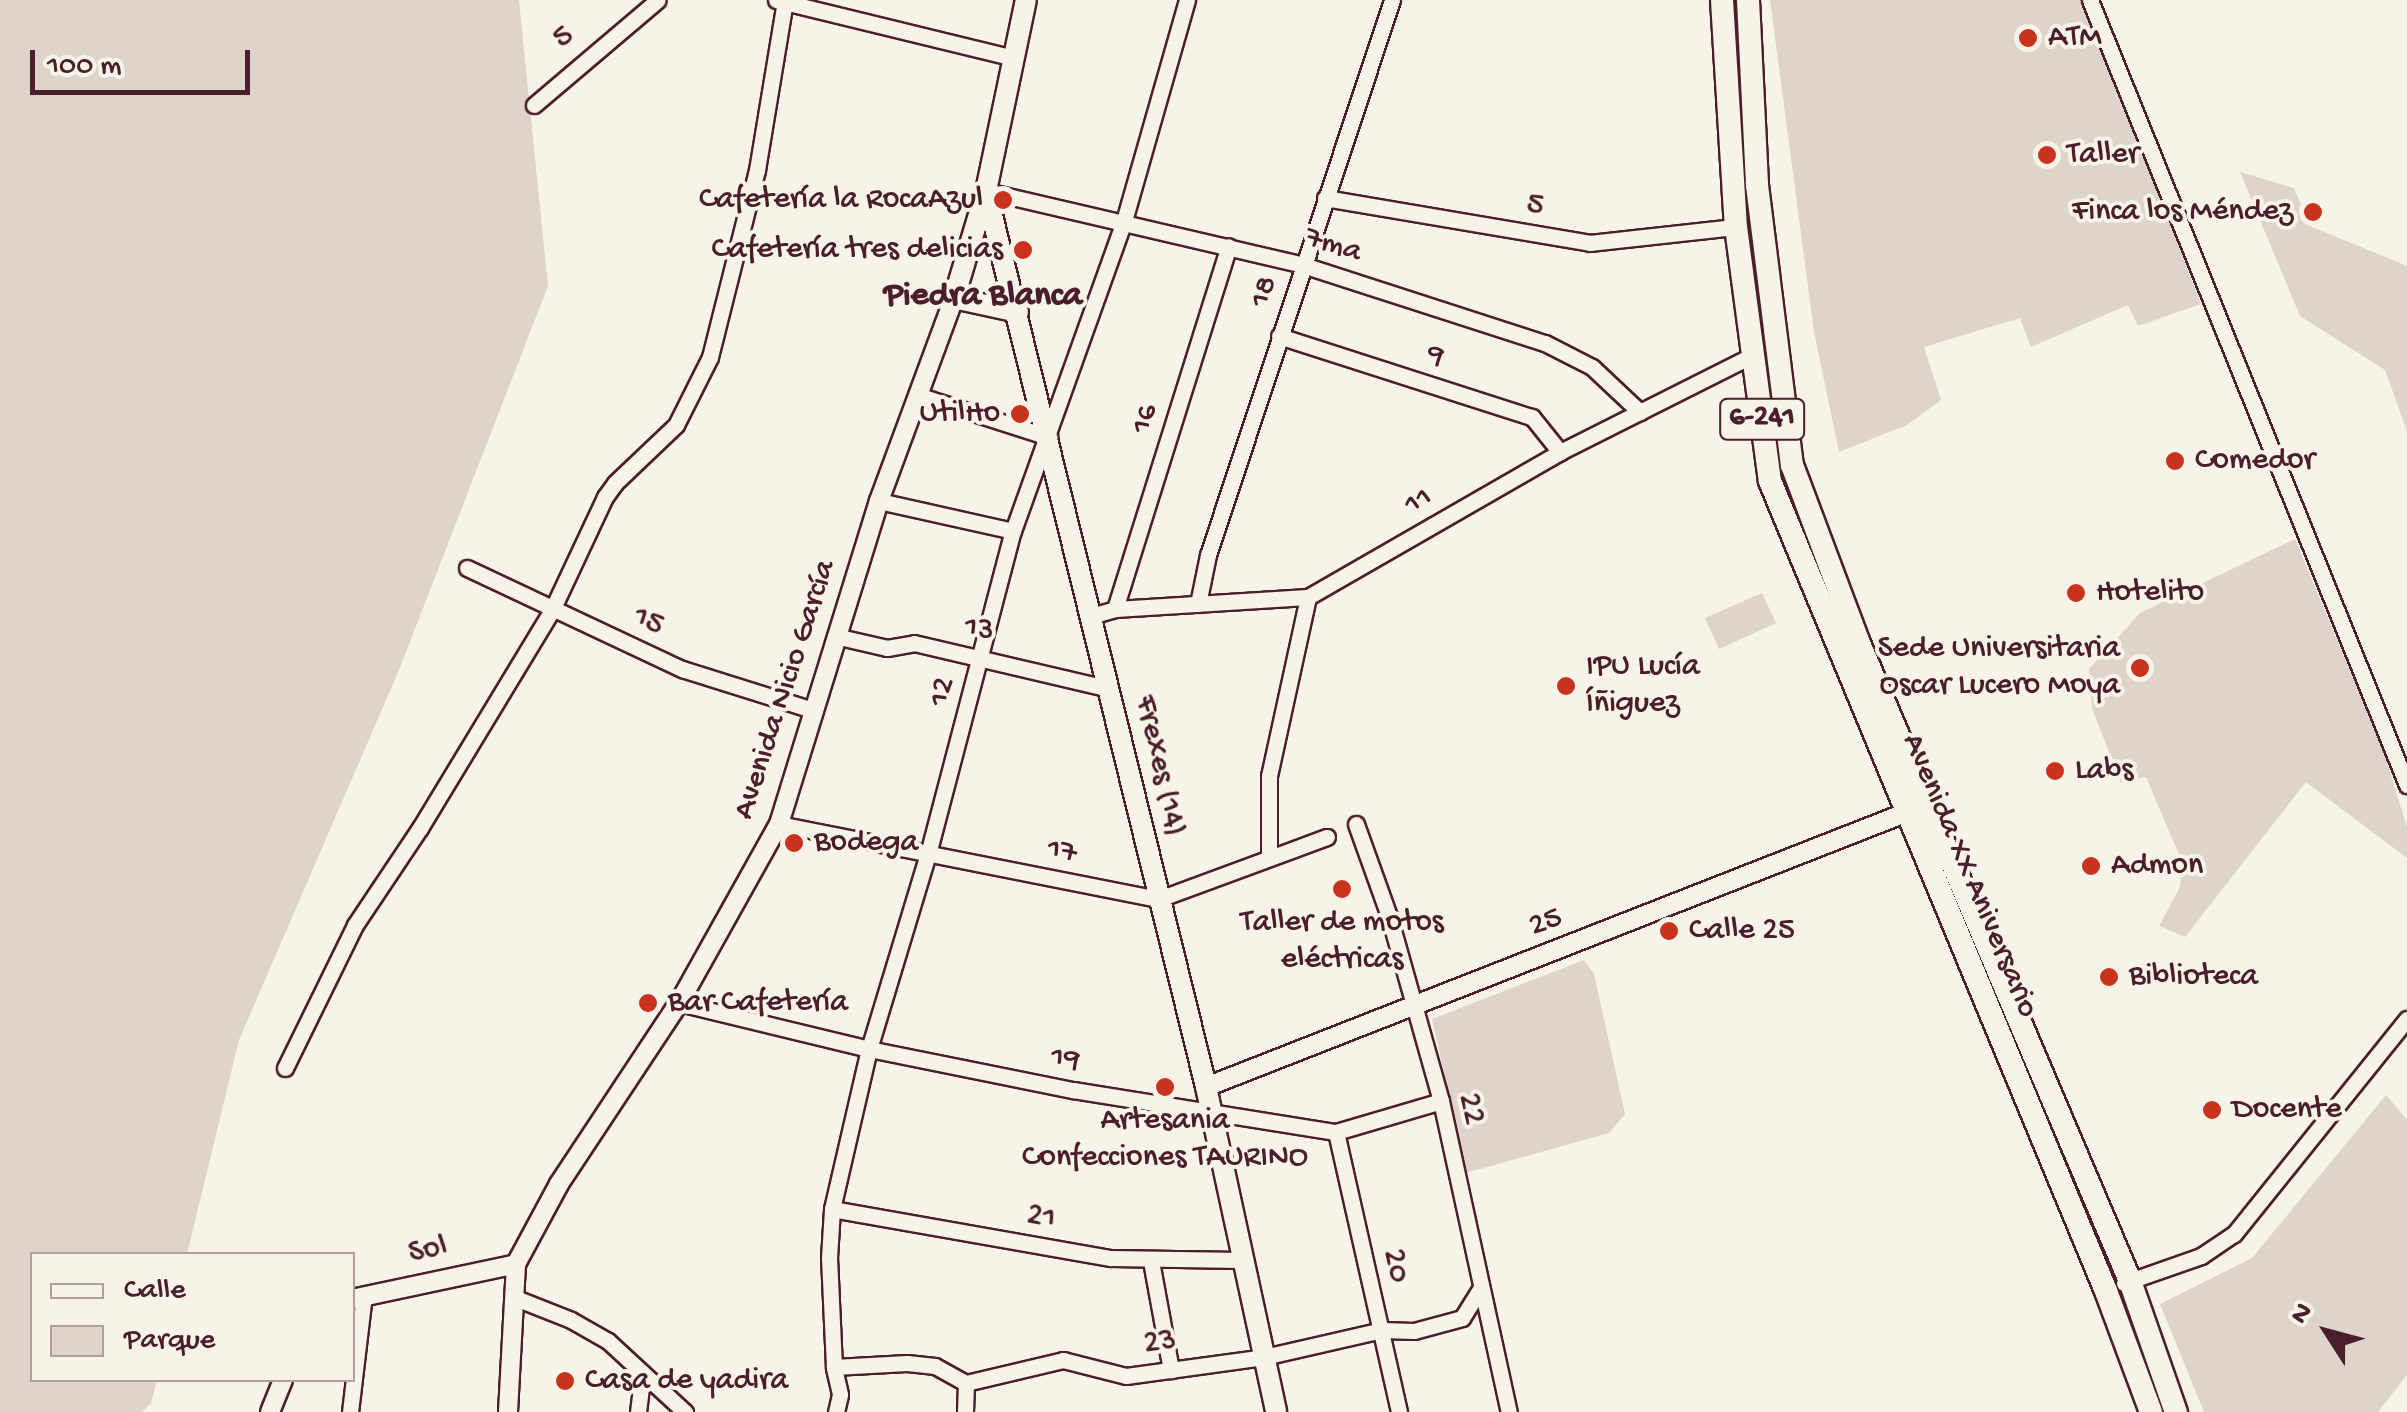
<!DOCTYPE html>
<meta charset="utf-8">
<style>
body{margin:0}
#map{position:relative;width:2407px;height:1412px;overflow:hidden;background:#f7f3e8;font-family:"Gochi Hand",sans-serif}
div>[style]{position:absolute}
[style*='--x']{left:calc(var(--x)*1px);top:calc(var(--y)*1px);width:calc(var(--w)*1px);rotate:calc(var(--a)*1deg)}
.green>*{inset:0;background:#ded4cc}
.roads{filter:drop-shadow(2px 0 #4a1f2b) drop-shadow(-2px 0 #4a1f2b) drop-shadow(0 2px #4a1f2b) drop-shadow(0 -2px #4a1f2b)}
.minor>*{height:15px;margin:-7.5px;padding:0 7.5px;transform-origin:7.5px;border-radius:7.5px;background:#f7f3e8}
.tertiary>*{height:18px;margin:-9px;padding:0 9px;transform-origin:9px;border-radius:9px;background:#f7f3e8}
.secondary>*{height:20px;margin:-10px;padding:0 10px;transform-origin:10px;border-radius:10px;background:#f7f3e8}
.primary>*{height:22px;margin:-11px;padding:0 11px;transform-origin:11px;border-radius:11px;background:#f7f3e8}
.dots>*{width:28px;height:28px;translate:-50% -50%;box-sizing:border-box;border:5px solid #f7f3e8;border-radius:50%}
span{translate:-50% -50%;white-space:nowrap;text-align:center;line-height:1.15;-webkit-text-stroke:8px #f7f3e8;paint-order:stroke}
.shield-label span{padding:2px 8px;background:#f7f3e8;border:2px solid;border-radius:8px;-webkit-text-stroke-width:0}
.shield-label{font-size:30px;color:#4a1f2b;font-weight:700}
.street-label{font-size:32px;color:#4a1f2b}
.poi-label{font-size:32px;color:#4a1f2b}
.left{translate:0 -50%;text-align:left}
.right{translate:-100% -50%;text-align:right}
.neighbourhood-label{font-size:35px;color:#4a1f2b;font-weight:700}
.legend{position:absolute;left:30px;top:1252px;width:325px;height:130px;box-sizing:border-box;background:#f7f3e8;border:2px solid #b29e9c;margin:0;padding:12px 18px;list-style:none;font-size:30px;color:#4a1f2b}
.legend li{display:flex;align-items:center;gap:20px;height:50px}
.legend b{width:50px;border:2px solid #b29e9c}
.north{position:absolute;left:2277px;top:1282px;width:100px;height:100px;-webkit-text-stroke:8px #f7f3e8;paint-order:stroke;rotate:306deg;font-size:28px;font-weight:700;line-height:40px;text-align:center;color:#4a1f2b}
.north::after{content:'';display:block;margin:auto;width:35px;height:45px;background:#4a1f2b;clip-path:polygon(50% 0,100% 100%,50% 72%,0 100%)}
.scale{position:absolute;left:30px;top:50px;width:220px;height:45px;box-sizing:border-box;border:5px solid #4a1f2b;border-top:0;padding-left:12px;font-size:30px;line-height:35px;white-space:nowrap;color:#4a1f2b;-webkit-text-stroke:8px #f7f3e8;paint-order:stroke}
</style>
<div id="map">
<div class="green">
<i style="clip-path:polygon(0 0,519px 0,548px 286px,399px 670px,239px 1040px,187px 1254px,32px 1254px,32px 1380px,157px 1380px,151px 1403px,142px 1412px,0 1412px)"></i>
<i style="clip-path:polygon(1770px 0,2084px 0,2201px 304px,2138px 326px,2128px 305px,2031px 347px,2020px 318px,1924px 347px,1941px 400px,1907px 425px,1839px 452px,1814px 332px)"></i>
<i style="clip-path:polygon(2240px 172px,2294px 188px,2310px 226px,2407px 266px,2407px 431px,2385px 370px,2300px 316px)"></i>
<i style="clip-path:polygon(2295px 539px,2383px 750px,2407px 827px,2407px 858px,2306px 782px,2185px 937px,2159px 926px,2180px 887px,2182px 862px,2146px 777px,2121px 783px,2092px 708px,2089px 669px,2140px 613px)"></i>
<i style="clip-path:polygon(1762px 593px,1776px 623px,1719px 649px,1705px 618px)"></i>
<i style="clip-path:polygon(1584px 960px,1594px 974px,1625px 1114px,1609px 1133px,1466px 1173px,1432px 1019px)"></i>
<i style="clip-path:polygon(2386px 1095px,2407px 1120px,2407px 1375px,2378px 1412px,2204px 1412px,2160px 1304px,2252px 1258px)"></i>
</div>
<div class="roads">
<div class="minor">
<i style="--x:776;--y:0;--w:245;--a:13.7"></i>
<i style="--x:2090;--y:0;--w:847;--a:68.01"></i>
<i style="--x:534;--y:105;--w:162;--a:-40.3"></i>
<i style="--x:986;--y:191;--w:326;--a:13.1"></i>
<i style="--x:1303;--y:265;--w:254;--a:17.9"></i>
<i style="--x:1545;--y:343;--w:53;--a:27.1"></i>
<i style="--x:1592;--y:367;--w:66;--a:43.2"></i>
<i style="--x:1325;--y:198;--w:269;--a:9.6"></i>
<i style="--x:1590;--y:243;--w:147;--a:-6.3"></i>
<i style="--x:1279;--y:336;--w:266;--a:17.8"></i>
<i style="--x:1532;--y:417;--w:45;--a:51.3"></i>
<i style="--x:917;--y:395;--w:139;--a:17.7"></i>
<i style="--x:879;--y:501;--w:137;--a:12.6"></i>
<i style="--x:467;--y:568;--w:238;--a:25.2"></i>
<i style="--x:682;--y:669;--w:137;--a:17.4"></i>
<i style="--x:1198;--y:604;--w:50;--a:-78.5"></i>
<i style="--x:1208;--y:555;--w:585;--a:-71.66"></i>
<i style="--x:1115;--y:609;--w:380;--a:-72.6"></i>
<i style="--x:1091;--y:616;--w:25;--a:-16"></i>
<i style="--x:1115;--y:609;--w:193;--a:-3.6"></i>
<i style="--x:1308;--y:597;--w:291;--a:-29.9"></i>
<i style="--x:1560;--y:452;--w:216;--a:-26.7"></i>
<i style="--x:835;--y:636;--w:53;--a:13"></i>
<i style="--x:887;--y:648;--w:27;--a:-10"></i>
<i style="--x:914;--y:643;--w:201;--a:13.2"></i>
<i style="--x:779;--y:824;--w:387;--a:11.2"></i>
<i style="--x:1159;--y:899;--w:179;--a:-20.3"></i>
<i style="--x:1356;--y:824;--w:98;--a:70.3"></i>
<i style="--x:1389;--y:916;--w:192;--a:74.3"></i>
<i style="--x:1441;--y:1101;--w:318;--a:77.7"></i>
<i style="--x:1269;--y:857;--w:81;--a:-90"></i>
<i style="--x:1269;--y:776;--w:183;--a:-77.7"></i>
<i style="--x:679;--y:1003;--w:195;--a:13.6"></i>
<i style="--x:869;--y:1049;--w:208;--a:11.4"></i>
<i style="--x:1073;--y:1090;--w:266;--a:9.1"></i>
<i style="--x:1336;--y:1132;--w:109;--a:-16.4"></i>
<i style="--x:285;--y:1068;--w:159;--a:-63.9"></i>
<i style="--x:355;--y:925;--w:117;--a:-56.2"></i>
<i style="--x:420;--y:828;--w:257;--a:-58.8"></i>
<i style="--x:553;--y:608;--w:123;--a:-64.9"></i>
<i style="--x:605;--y:497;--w:17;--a:-54"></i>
<i style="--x:615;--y:483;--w:84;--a:-43.6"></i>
<i style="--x:676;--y:425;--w:76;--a:-63.4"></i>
<i style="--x:710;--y:357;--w:193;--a:-75.9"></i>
<i style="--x:757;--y:170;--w:172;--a:-80.6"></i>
<i style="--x:1336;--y:1132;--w:287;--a:77.3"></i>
<i style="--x:832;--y:1209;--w:283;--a:10"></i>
<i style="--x:1111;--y:1258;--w:131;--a:0.9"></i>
<i style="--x:1151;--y:1261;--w:111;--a:79.6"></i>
<i style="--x:2124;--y:1283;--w:82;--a:-19.3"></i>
<i style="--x:2201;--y:1256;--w:40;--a:-34"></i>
<i style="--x:2234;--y:1234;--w:276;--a:-51.2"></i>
<i style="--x:513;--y:1297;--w:62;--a:21.6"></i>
<i style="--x:571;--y:1320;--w:43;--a:29.6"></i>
<i style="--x:608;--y:1341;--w:105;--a:42.7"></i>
<i style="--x:834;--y:1367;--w:73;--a:-3.1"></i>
<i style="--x:907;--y:1363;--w:28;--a:6"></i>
<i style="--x:935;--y:1366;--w:35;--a:29"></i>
<i style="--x:966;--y:1383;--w:100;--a:-13.3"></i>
<i style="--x:1063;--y:1360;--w:65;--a:14.3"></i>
<i style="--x:1126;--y:1376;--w:139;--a:-7.8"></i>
<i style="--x:1264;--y:1357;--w:121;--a:-12.9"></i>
<i style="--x:1382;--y:1330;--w:32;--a:2"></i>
<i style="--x:1414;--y:1331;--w:50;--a:-15.2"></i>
<i style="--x:1462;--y:1318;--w:36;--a:-58"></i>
<i style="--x:350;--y:1412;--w:118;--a:-83.2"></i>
<i style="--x:638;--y:1412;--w:39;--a:-83"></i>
<i style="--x:836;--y:1412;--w:18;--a:-77"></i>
<i style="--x:840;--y:1394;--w:28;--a:-103"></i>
<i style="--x:834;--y:1367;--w:109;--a:-92.6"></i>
<i style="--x:829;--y:1258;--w:49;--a:-86.5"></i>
<i style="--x:832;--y:1209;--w:164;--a:-77"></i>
<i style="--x:869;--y:1049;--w:204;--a:-73.2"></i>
<i style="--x:928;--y:854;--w:334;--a:-75.3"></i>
<i style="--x:1013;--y:531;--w:329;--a:-70.3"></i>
<i style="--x:1124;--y:221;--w:230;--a:-74.1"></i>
<i style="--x:965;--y:1412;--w:29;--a:-88"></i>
</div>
<div class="tertiary">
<i style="--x:1206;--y:1087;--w:765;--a:-21.4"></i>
<i style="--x:352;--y:1299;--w:168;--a:-12"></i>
<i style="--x:270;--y:1412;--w:35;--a:-68"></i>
<i style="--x:508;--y:1412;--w:148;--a:-86.9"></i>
<i style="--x:516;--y:1264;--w:91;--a:-61.7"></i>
<i style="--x:559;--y:1184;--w:217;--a:-56.5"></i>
<i style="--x:679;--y:1003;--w:205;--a:-60.8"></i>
<i style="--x:779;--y:824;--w:338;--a:-72.8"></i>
<i style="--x:879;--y:501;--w:216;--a:-69.7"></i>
</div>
<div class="secondary">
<i style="--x:986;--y:191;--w:923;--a:76.2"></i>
<i style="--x:1206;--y:1087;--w:332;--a:77.8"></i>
<i style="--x:1018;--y:312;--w:66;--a:-167.7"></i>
<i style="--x:954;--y:298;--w:112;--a:-73.3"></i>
<i style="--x:986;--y:191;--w:195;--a:-78.2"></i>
</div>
<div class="primary">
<i style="--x:1722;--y:0;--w:227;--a:86.5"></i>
<i style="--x:1736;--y:227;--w:256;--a:82.4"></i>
<i style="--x:1770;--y:481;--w:877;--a:67.47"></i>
<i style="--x:2106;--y:1291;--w:129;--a:69.6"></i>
<i style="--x:1748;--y:0;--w:185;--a:87.2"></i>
<i style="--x:1757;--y:185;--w:282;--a:82.9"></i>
<i style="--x:1792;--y:465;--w:188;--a:69.4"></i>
<i style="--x:1858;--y:641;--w:695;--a:66.97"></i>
<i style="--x:2130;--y:1281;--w:139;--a:70.7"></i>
</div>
</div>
<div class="dots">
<i style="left:2028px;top:38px;background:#c8321e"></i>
<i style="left:2047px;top:155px;background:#c8321e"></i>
<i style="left:1003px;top:200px;background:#c8321e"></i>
<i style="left:2313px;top:212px;background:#c8321e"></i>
<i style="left:1023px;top:250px;background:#c8321e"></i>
<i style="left:1020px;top:414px;background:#c8321e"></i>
<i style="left:2175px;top:461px;background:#c8321e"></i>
<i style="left:2076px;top:593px;background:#c8321e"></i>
<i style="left:2140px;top:668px;background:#c8321e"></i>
<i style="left:1566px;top:686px;background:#c8321e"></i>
<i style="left:2055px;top:771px;background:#c8321e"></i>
<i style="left:794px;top:843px;background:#c8321e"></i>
<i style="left:2091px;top:866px;background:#c8321e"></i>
<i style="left:1342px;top:889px;background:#c8321e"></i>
<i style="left:1669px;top:931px;background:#c8321e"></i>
<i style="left:2109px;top:977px;background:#c8321e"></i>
<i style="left:648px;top:1003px;background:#c8321e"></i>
<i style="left:1165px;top:1087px;background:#c8321e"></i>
<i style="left:2212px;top:1110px;background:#c8321e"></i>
<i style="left:565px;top:1381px;background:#c8321e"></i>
</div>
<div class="shield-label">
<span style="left:1762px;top:419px">6-241</span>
</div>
<div class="street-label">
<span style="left:564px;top:38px;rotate:-38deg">5</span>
<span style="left:1535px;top:206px;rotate:10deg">5</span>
<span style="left:1333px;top:246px;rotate:17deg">7ma</span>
<span style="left:1265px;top:292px;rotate:-71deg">18</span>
<span style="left:1435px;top:357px;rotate:18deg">9</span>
<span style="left:1146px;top:419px;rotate:-72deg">16</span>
<span style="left:1419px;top:502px;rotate:-30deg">11</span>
<span style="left:648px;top:622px;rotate:25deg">15</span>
<span style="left:979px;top:630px;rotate:13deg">13</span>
<span style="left:786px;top:690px;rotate:-72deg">Avenida Nicio García</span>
<span style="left:943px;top:692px;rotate:-75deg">12</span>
<span style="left:1159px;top:766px;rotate:77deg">Frexes (14)</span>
<span style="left:1062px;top:852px;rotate:11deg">17</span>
<span style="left:1969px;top:876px;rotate:67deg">Avenida XX Aniversario</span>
<span style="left:1546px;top:923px;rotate:-22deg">25</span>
<span style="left:1065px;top:1060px;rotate:11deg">19</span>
<span style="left:1470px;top:1109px;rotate:77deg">22</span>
<span style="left:1041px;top:1218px;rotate:10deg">21</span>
<span style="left:428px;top:1251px;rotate:-11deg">Sol</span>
<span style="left:1395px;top:1266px;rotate:77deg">20</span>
<span style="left:1160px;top:1343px;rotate:-8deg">23</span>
</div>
<div class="poi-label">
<span class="left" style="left:2048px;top:38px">ATM</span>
<span class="left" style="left:2067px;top:155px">Taller</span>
<span class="right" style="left:983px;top:200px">Cafetería la RocaAzul</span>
<span class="right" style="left:2293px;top:212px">Finca los Méndez</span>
<span class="right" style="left:1003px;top:250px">Cafetería tres delicias</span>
<span class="right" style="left:1000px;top:414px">UtilHo</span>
<span class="left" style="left:2195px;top:461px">Comedor</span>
<span class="left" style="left:2096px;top:593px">Hotelito</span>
<span class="right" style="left:2120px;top:668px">Sede Universitaria<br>Oscar Lucero Moya</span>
<span class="left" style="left:1586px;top:686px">IPU Lucía<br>Íñiguez</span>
<span class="left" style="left:2075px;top:771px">Labs</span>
<span class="left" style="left:814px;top:843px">Bodega</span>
<span class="left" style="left:2111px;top:866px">Admon</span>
<span style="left:1342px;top:942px">Taller de motos<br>eléctricas</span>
<span class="left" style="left:1689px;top:931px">Calle 25</span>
<span class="left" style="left:2129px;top:977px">Biblioteca</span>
<span class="left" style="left:668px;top:1003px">Bar Cafetería</span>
<span class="left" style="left:2232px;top:1110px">Docente</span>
<span style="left:1165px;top:1140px">Artesania<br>Confecciones TAURINO</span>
<span class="left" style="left:585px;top:1381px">Casa de yadira</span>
</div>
<div class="neighbourhood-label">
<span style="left:983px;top:297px">Piedra Blanca</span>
</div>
<ul class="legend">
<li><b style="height:12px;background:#f7f3e8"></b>Calle</li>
<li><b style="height:28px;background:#ded4cc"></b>Parque</li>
</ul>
<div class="north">N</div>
<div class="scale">100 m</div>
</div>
